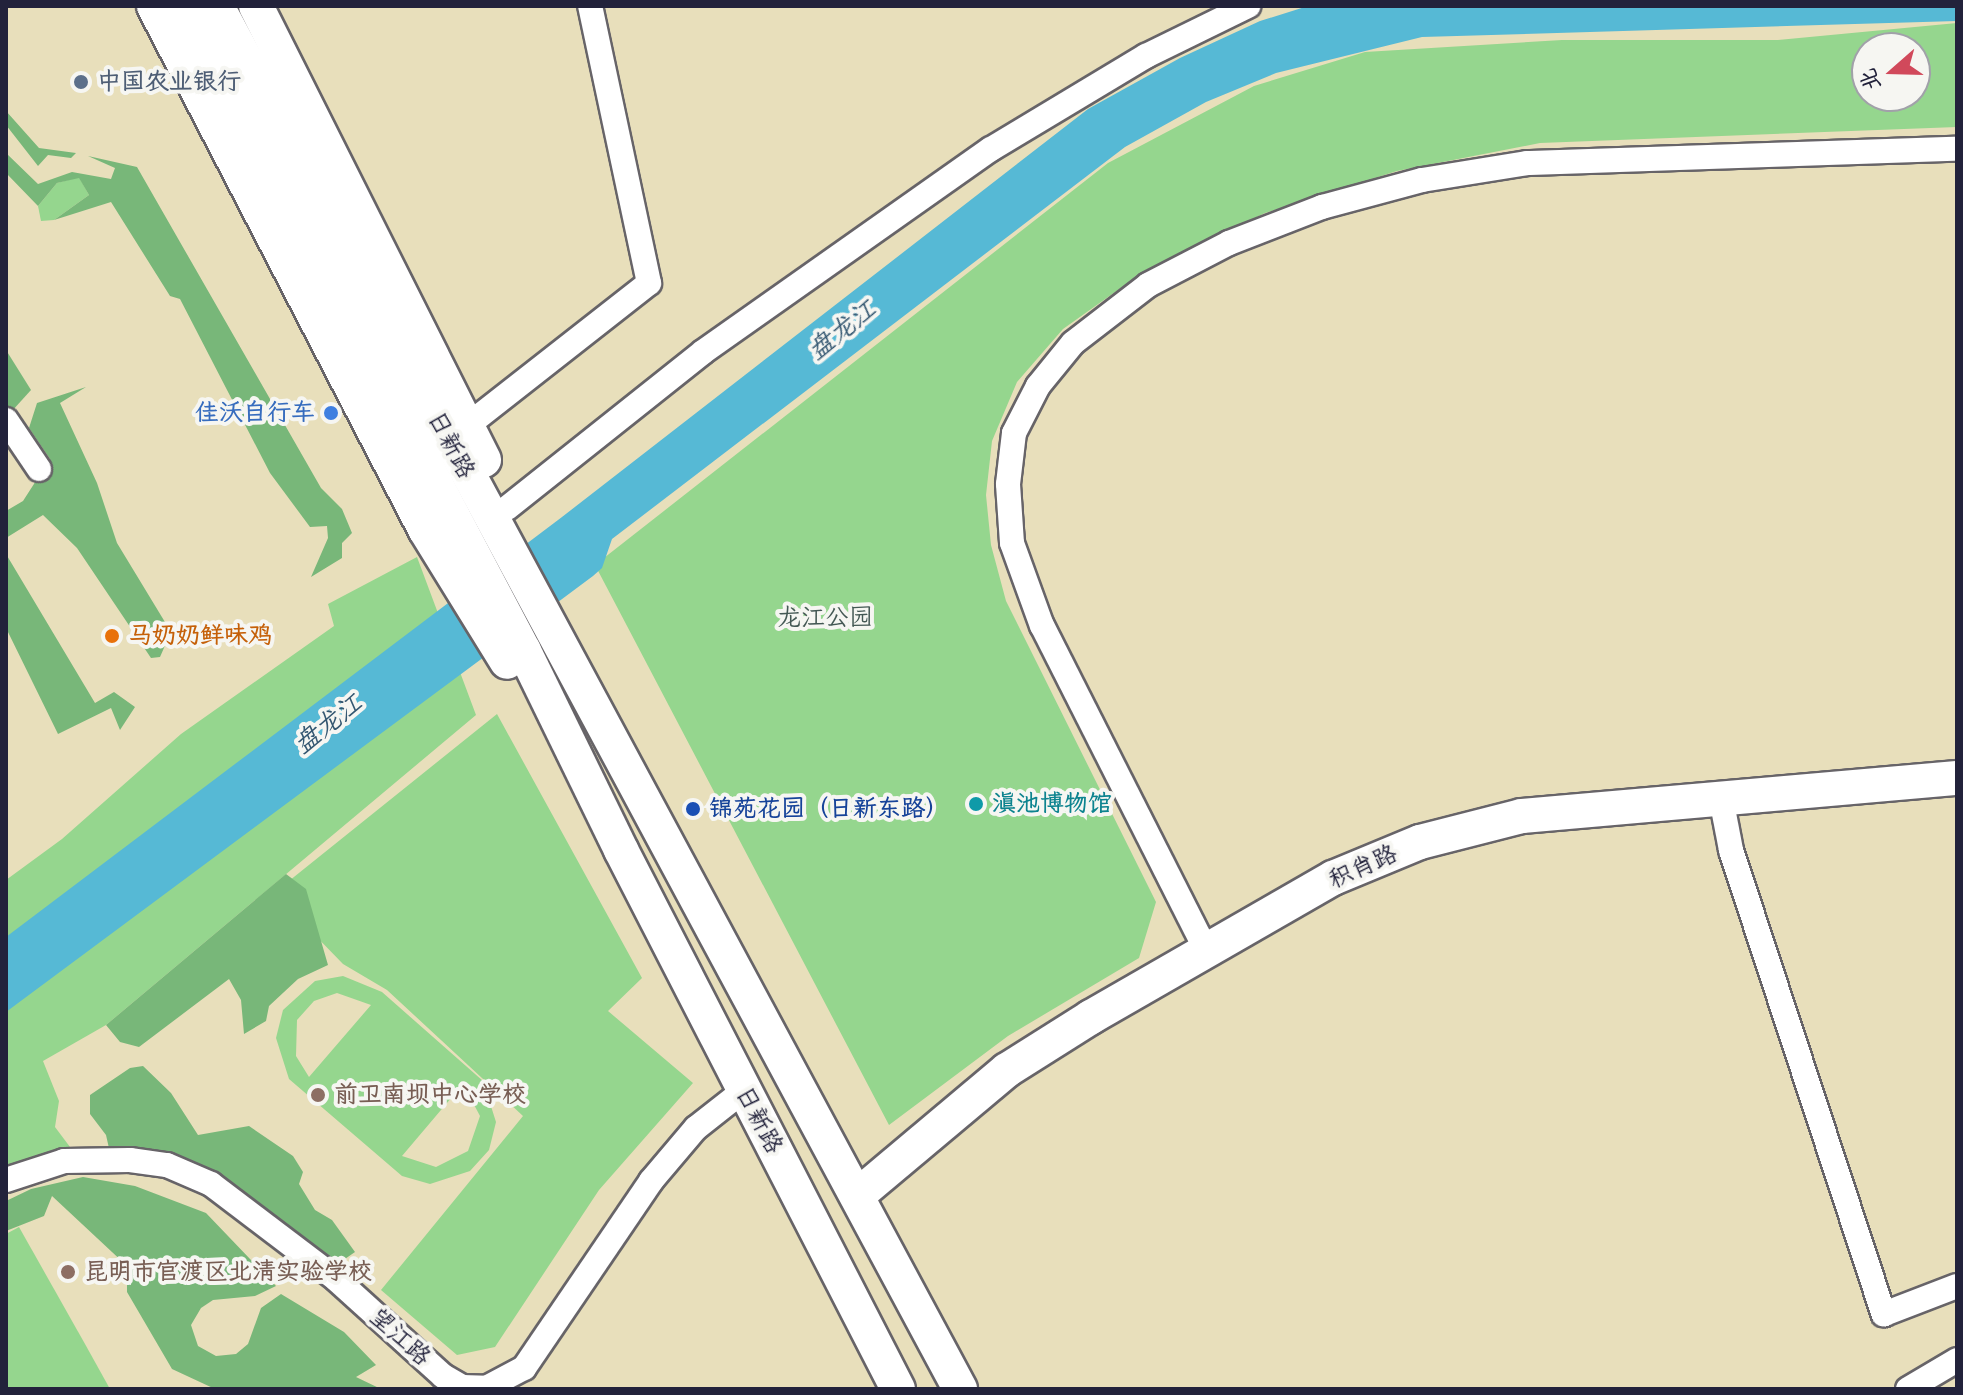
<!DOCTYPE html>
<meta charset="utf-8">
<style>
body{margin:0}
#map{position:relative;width:1963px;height:1395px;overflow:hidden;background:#e8dfbb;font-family:Sriracha,"LXGW WenKai TC",sans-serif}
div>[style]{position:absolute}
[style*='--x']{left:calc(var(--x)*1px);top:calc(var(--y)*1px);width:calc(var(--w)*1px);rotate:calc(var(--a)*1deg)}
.green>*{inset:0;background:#95d68e}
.forest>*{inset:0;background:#78b779}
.water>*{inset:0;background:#56b9d5}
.roads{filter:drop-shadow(2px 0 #676468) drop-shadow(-2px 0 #676468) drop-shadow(0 2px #676468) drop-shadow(0 -2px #676468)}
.street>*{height:24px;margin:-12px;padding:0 12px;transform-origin:12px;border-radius:12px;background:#fff}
.secondary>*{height:34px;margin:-17px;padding:0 17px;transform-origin:17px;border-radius:17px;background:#fff}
.dots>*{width:22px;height:22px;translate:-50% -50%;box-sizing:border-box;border:4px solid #f6f6f2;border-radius:50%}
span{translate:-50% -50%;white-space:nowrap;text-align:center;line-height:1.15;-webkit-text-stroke:8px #f6f6f2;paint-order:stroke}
.service-label{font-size:24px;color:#4e5e75;font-weight:700}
.left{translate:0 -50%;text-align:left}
.shop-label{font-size:24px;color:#366cbe;font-weight:700}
.right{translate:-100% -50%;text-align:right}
.street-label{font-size:24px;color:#22223b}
.park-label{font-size:24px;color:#445854}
.food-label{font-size:24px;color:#c56008;font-weight:700}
.culture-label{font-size:24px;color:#0d838f;font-weight:700}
.transit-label{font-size:24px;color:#164399;font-weight:700}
.education-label{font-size:24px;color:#785e54;font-weight:700}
.water-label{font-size:26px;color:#345771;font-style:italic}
.frame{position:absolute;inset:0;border:8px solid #22223b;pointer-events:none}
.north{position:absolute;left:1851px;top:32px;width:80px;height:80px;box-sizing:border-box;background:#f6f6f2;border:2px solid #a1a1a9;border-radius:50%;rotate:250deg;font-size:22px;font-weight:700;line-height:32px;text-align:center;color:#22223b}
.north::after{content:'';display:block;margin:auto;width:28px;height:36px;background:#d1495b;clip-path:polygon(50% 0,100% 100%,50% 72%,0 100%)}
</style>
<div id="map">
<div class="green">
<i style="clip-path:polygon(evenodd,1957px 23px,1957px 127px,1540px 143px,1397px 171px,1265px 213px,1146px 270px,1063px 329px,1017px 382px,992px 441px,986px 495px,991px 545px,1006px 601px,1156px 902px,1139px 958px,1008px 1036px,889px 1125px,595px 565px,1108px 163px,1254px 86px,1365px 52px,1562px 40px,1778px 40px,1957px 23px,1867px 48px,1915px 48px,1915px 96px,1867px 96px,1867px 48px)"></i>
<i style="clip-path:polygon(79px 177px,89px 195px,54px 220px,41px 221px,38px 206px,57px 183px)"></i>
<i style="clip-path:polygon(417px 557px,476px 715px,106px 1025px,43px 1061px,59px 1101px,55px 1127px,70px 1147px,35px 1175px,6px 1181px,6px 880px,62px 839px,181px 734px,334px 626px,328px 604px)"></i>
<i style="clip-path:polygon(497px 714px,642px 978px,608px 1011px,693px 1083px,599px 1190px,495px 1347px,457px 1355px,381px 1290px,523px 1116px,387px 990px,343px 964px,274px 893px)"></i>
<i style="clip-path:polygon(evenodd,343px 976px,382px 992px,483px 1081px,496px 1122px,489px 1150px,470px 1171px,430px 1184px,402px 1176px,289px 1079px,276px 1038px,283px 1010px,315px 981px,343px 976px,337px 993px,371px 1005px,309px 1077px,296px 1056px,297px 1020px,314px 1001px,337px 993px,343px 976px,463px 1084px,480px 1116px,468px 1151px,436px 1167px,402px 1156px,463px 1084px)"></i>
<i style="clip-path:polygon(19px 1227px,85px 1344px,110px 1389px,6px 1389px,6px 1234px)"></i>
</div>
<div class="forest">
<i style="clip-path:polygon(6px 111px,39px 148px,76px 153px,71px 158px,48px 155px,38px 166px,6px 125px)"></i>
<i style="clip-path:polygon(6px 153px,38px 184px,72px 172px,111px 179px,115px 168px,88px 156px,137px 167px,321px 488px,342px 509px,352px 533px,342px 543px,342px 558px,311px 577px,328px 538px,327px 526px,310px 527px,270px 473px,180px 299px,170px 296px,111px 202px,54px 220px,89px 195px,79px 178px,57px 183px,38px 206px,6px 173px)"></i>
<i style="clip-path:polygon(6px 350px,31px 390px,12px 411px,6px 404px)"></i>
<i style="clip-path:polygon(86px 387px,60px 403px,97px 483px,117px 543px,171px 632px,160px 657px,151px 658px,77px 548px,43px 515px,6px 538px,6px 511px,23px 501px,50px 459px,29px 428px,37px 403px)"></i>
<i style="clip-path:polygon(6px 554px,95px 703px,114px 692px,135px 707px,120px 730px,111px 708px,58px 734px,6px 628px)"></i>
<i style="clip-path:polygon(286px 874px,306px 889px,328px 965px,298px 979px,269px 1006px,266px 1021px,244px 1034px,241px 1000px,229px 979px,139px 1047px,120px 1042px,106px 1025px)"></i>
<i style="clip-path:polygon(143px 1066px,171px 1093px,198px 1135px,249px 1126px,293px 1156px,303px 1172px,299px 1184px,315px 1210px,332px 1220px,355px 1252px,342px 1261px,325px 1263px,220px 1183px,113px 1166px,106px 1135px,90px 1114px,90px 1095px,130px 1068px)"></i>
<i style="clip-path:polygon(83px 1177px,135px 1186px,206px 1213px,276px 1286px,255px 1296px,213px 1300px,201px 1308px,191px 1325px,198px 1346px,216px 1356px,236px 1354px,248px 1344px,261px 1308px,281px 1294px,344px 1332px,376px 1365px,356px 1377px,381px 1389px,215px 1389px,172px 1369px,127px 1292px,127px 1266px,52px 1196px,44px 1216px,6px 1231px,6px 1201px,31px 1189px)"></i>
</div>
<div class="water">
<i style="clip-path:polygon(1308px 6px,1957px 6px,1957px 21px,1422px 37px,1276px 73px,1206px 102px,1125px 147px,612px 539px,602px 568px,593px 576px,6px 1012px,6px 937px,562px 517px,1088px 109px,1180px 58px,1260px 21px)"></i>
</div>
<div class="roads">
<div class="street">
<i style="--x:6;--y:420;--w:59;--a:56"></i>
<i style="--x:468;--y:425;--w:230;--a:-38.1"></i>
<i style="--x:649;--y:283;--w:283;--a:-102"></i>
<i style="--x:507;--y:508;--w:251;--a:-38.5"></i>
<i style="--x:703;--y:352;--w:352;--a:-35.2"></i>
<i style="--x:991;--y:149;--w:181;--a:-31"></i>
<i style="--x:1146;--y:56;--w:114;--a:-26.1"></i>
<i style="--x:1721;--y:798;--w:53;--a:79.1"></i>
<i style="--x:1731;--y:850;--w:489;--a:71.8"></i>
<i style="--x:1884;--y:1314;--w:78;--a:-21"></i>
<i style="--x:1205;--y:948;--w:361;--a:-116.8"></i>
<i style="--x:1042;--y:626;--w:88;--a:-109.9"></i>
<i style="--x:1012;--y:543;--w:59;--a:-93.9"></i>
<i style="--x:1008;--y:484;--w:51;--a:-83.3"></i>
<i style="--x:1014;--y:433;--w:53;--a:-62.9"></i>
<i style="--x:1038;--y:386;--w:55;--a:-50.9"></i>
<i style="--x:1073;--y:343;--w:95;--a:-37.7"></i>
<i style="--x:1148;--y:285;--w:91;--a:-27.4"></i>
<i style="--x:1229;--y:243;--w:100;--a:-21.2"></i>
<i style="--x:1322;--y:207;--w:104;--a:-15.1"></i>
<i style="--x:1422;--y:180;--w:106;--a:-9.2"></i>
<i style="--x:1527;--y:163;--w:430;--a:-1.9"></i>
<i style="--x:6;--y:1180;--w:61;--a:-18.1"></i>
<i style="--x:64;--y:1161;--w:66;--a:-0.9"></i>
<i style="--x:130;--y:1160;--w:37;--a:8"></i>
<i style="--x:167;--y:1165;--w:48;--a:23.4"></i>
<i style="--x:211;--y:1184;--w:157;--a:37.2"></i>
<i style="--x:336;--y:1279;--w:144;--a:42.2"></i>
<i style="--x:443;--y:1376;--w:22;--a:30"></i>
<i style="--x:462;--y:1387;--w:24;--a:2"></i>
<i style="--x:486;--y:1388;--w:43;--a:-27.8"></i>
<i style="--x:524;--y:1368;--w:226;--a:-55.8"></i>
<i style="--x:651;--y:1181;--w:70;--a:-49.7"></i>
<i style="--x:696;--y:1128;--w:60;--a:-38.2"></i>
<i style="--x:1908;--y:1389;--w:57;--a:-30.6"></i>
</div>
<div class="secondary">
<i style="--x:154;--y:6;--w:589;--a:62.61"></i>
<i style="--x:425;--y:529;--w:156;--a:58.3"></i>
<i style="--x:184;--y:6;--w:729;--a:62.2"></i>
<i style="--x:524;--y:651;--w:221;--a:64"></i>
<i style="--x:621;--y:850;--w:606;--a:62.8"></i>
<i style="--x:217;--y:6;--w:1570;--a:61.75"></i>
<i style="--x:256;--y:6;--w:508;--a:63.33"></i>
<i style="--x:858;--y:1195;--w:194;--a:-40"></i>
<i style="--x:1007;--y:1070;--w:99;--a:-32.2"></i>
<i style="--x:1091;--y:1017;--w:279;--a:-29.9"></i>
<i style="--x:1333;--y:878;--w:94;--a:-22.5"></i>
<i style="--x:1420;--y:842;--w:105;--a:-14.3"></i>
<i style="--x:1522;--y:816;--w:437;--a:-5"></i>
</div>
</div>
<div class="dots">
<i style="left:81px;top:82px;background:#5c6f8a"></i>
<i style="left:331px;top:413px;background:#3f7fe0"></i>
<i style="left:112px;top:636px;background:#e8710a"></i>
<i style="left:976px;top:804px;background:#0f9aa8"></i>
<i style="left:693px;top:809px;background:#1a4fb4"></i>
<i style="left:318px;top:1095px;background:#8d6e63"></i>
<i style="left:68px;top:1272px;background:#8d6e63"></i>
</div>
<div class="service-label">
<span class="left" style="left:97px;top:82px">中国农业银行</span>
</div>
<div class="shop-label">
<span class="right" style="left:315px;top:413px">佳沃自行车</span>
</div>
<div class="street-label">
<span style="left:451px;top:445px;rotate:62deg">日新路</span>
<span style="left:1363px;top:867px;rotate:-24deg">积肖路</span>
<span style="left:759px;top:1120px;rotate:62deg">日新路</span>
<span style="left:400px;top:1337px;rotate:42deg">望江路</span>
</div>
<div class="park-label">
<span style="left:825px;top:618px">龙江公园</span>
</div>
<div class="food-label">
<span class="left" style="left:128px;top:636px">马奶奶鲜味鸡</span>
</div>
<div class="culture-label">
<span class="left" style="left:992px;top:804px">滇池博物馆</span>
</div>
<div class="transit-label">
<span class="left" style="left:709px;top:809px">锦苑花园（日新东路）</span>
</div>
<div class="education-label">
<span class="left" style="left:334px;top:1095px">前卫南坝中心学校</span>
<span class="left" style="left:84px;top:1272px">昆明市官渡区北清实验学校</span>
</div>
<div class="water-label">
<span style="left:842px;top:330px;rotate:-38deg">盘龙江</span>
<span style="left:328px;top:724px;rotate:-38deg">盘龙江</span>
</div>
<div class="frame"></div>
<div class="north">北</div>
</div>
